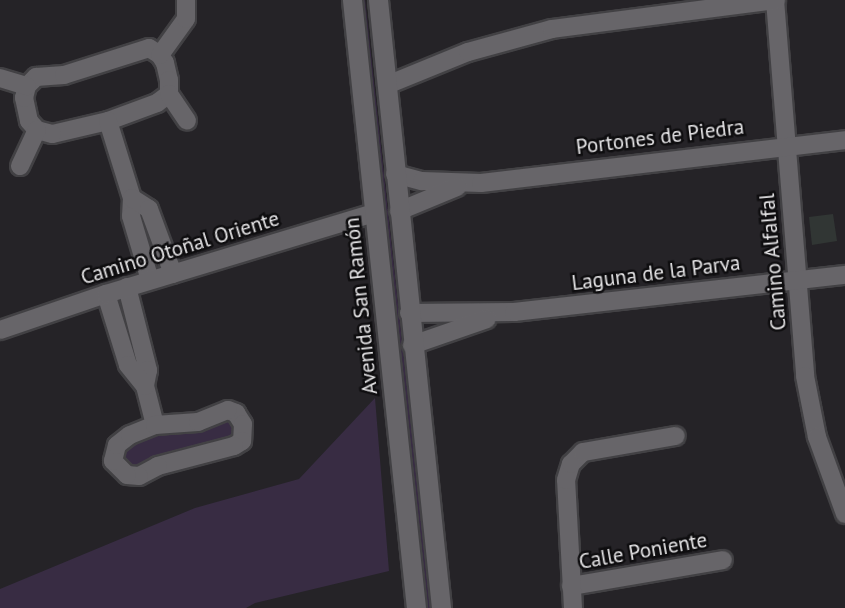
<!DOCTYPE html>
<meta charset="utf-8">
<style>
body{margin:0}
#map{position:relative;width:845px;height:608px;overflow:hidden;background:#252327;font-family:"PT Sans",sans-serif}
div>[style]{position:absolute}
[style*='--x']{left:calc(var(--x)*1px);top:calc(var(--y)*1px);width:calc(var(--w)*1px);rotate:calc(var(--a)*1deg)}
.green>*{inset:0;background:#382c43}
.building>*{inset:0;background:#313634}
.roads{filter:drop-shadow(2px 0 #424144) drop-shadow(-2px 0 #424144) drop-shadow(0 2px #424144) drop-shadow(0 -2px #424144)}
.minor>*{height:18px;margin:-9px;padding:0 9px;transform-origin:9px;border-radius:9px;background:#676569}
.tertiary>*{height:19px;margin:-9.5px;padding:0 9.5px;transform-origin:9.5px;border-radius:9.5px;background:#676569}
span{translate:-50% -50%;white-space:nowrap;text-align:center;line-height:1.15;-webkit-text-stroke:5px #0e0d0f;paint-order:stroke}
.street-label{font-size:21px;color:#e6e5e7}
</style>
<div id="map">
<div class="green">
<i style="clip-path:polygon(359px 0,365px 0,366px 9px,431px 608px,424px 608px)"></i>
<i style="clip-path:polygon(375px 398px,389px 571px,255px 603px,246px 608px,0 608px,0 589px,195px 508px,299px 479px)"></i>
<i style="clip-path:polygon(229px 416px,235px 424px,235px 434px,228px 441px,139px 469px,128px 471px,120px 462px,128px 442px,148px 432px)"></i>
</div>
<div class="building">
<i style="clip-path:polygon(833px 214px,837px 241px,812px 245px,809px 217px)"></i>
</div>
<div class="roads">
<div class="minor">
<i style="--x:775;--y:0;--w:377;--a:85.4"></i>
<i style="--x:805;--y:376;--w:62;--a:78.9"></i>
<i style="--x:817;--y:437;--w:82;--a:70"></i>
<i style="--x:149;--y:48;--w:13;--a:32"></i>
<i style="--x:160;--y:55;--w:9;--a:58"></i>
<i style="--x:165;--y:63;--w:17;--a:77"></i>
<i style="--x:169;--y:80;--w:14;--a:90"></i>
<i style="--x:169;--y:94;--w:15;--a:143"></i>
<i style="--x:157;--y:103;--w:52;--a:159.8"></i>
<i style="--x:108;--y:121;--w:57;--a:166.9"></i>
<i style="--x:52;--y:134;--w:16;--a:-165"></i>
<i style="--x:37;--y:130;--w:12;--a:-132"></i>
<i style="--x:29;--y:121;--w:24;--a:-102"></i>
<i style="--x:24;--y:98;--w:12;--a:-76"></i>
<i style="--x:27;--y:86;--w:13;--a:-45"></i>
<i style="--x:36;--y:77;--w:28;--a:-4"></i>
<i style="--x:64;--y:75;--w:89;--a:-17.6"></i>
<i style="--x:160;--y:55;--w:44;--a:-54.2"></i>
<i style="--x:186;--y:19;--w:19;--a:-90"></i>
<i style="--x:0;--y:78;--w:28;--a:17"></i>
<i style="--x:387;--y:85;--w:87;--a:-22.2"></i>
<i style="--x:468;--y:52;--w:87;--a:-15.3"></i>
<i style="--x:552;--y:29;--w:226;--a:-7.4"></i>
<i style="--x:169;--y:94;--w:32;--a:56"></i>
<i style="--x:108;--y:121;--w:81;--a:72.7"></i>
<i style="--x:132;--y:198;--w:18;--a:93"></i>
<i style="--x:131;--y:216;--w:67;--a:73.5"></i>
<i style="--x:20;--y:166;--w:40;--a:-65"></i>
<i style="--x:395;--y:174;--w:28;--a:15"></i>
<i style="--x:422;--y:181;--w:59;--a:1.9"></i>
<i style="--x:481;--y:183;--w:367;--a:-6.7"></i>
<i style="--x:132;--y:198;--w:20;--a:33"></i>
<i style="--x:149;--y:209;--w:69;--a:69.7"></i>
<i style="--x:399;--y:211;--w:63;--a:-22.5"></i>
<i style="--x:127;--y:287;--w:86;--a:75.8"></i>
<i style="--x:148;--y:370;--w:16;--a:101"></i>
<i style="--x:145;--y:386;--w:40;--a:75.6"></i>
<i style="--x:106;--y:294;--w:74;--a:72.8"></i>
<i style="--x:128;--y:365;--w:27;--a:51"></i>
<i style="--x:409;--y:313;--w:105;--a:-0.5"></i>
<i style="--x:514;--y:312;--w:333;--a:-6.4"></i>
<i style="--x:0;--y:330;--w:112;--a:-18.8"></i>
<i style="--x:106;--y:294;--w:280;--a:-16.8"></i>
<i style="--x:412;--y:345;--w:79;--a:-19.1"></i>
<i style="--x:228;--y:410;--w:9;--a:21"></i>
<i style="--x:236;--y:413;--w:13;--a:58"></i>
<i style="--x:243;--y:424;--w:17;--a:93"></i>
<i style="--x:242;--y:441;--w:9;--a:148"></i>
<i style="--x:234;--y:446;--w:79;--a:165.3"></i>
<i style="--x:158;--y:466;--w:21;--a:152"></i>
<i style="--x:139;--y:476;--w:12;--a:-175"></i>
<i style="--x:127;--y:475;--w:20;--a:-135"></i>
<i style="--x:113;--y:461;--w:16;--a:-76"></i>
<i style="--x:117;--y:445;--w:16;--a:-38"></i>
<i style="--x:130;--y:435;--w:27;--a:-22"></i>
<i style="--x:155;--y:425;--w:43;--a:-4"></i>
<i style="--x:198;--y:422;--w:32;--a:-22"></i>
<i style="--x:571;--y:586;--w:154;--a:-9.7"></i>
<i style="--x:573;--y:608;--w:128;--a:-93.1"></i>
<i style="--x:566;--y:480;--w:17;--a:-73"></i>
<i style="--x:571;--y:464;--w:17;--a:-45"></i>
<i style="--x:583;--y:452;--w:94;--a:-9.8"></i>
</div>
<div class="tertiary">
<i style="--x:352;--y:0;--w:611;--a:83.99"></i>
<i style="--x:378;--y:0;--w:611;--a:84.08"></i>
</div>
</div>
<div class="street-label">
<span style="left:660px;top:137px;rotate:-7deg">Portones de Piedra</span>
<span style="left:180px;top:248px;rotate:-17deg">Camino Otoñal Oriente</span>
<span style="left:773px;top:262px;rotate:-95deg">Camino Alfalfal</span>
<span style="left:656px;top:273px;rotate:-7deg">Laguna de la Parva</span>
<span style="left:361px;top:306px;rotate:-96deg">Avenida San Ramón</span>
<span style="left:643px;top:551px;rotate:-10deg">Calle Poniente</span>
</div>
</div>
